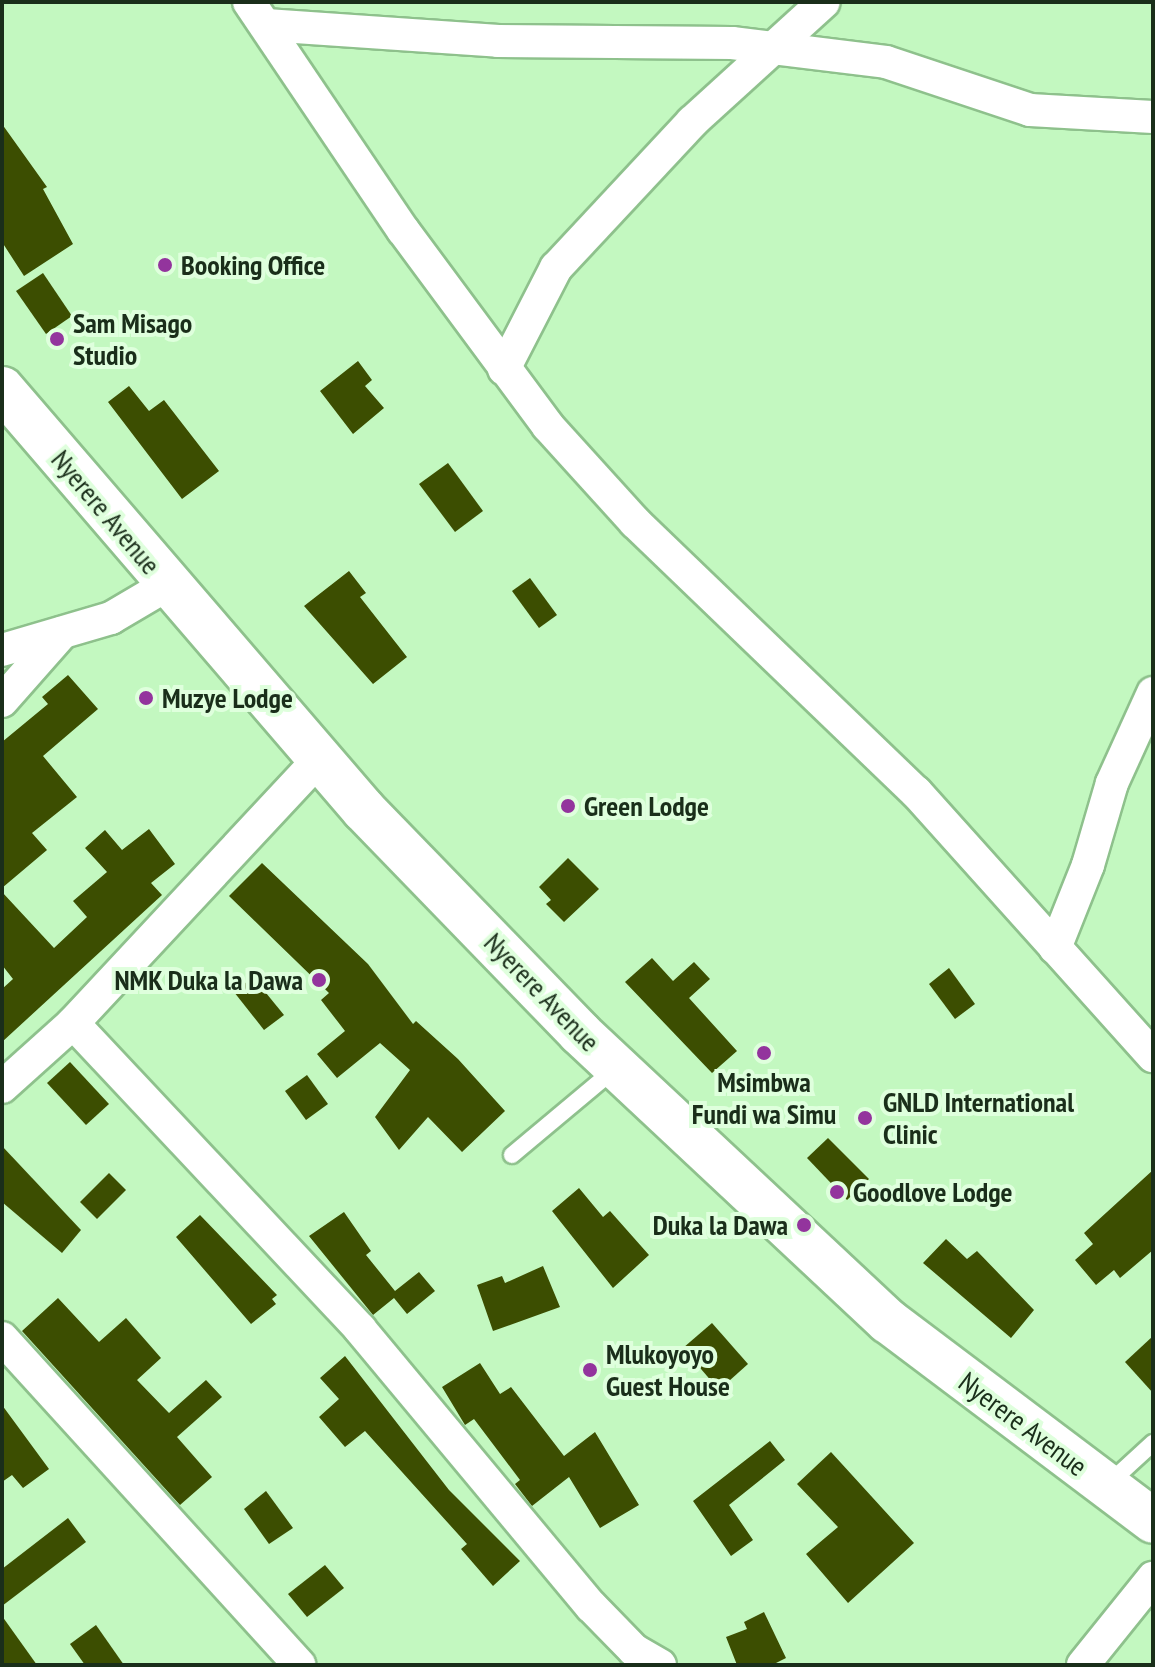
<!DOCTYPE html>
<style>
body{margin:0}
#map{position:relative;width:1155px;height:1667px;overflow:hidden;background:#c3f8c0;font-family:"PT Sans Narrow",sans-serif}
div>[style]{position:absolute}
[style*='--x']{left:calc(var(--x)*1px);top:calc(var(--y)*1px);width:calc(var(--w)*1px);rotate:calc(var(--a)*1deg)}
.building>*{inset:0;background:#3c4e01}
.roads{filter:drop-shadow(2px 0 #8ec18c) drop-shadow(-2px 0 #8ec18c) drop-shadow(0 2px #8ec18c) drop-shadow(0 -2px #8ec18c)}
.lane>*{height:16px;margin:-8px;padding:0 8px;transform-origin:8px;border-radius:8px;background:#fff}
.street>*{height:32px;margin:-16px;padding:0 16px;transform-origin:16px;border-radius:16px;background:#fff}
.primary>*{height:44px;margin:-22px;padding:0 22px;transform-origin:22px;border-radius:22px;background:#fff}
.dots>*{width:22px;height:22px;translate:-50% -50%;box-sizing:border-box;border:4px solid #dfffdd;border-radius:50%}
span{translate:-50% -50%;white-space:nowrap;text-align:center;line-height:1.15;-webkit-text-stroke:8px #dfffdd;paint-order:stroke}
.poi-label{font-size:28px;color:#1a2e1a;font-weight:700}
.left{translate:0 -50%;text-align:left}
.right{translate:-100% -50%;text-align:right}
.street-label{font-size:28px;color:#1a2e1a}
.frame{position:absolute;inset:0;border:4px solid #1a2e1a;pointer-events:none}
</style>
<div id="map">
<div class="building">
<i style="clip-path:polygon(2px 124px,47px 187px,43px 189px,73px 244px,24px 276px,2px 242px)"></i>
<i style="clip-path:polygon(43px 273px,72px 316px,46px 334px,16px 291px)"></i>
<i style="clip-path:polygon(358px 361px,372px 380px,365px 386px,384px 408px,353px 434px,320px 391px)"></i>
<i style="clip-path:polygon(129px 386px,149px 411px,164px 400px,219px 471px,182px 499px,108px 402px)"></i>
<i style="clip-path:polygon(448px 463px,483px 511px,455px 532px,419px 484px)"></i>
<i style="clip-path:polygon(349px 571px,366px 593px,360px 597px,407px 657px,373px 684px,304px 606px)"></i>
<i style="clip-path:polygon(530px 578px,557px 615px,539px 628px,512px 591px)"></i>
<i style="clip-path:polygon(68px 675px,98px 709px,43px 756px,77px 797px,32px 833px,47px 850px,2px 888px,2px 742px,48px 704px,42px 697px)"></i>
<i style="clip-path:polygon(149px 829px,175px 864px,151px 883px,162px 895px,2px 1042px,2px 989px,13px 979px,2px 965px,2px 892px,54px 948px,87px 917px,73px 901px,107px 872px,85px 848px,105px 830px,122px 850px)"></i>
<i style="clip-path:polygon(568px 858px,599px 889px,564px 922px,546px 904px,551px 900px,539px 887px)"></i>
<i style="clip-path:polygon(262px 863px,368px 964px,413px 1024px,416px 1021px,458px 1059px,505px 1111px,462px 1152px,428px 1117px,399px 1150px,375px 1117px,410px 1070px,380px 1043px,337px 1078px,317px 1054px,345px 1031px,321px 1000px,329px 993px,229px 896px)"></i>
<i style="clip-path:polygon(652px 958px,673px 981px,694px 962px,710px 979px,689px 998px,737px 1051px,712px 1073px,625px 982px)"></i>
<i style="clip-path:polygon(949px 968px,975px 1004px,955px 1019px,929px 984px)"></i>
<i style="clip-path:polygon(253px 977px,284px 1015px,264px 1030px,234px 992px)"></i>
<i style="clip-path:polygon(70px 1062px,109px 1104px,86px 1125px,47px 1083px)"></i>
<i style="clip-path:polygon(307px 1075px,328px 1104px,306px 1120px,285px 1091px)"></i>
<i style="clip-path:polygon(828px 1138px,869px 1179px,847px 1200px,807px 1158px)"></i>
<i style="clip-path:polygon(2px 1146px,81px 1230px,62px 1253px,2px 1202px)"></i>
<i style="clip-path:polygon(1153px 1170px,1153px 1250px,1120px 1278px,1114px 1270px,1096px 1285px,1075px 1260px,1093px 1244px,1084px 1233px)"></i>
<i style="clip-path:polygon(109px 1173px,126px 1190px,97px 1219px,80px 1202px)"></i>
<i style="clip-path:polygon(579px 1188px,603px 1217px,610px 1211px,649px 1255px,613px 1288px,552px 1211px)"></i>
<i style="clip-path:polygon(344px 1212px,371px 1251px,366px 1255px,395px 1291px,419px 1272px,435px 1291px,407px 1314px,394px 1298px,373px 1315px,309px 1236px)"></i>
<i style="clip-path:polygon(200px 1215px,277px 1295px,272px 1299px,276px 1304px,251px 1324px,176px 1237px)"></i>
<i style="clip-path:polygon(946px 1239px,967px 1259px,977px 1251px,1034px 1310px,1011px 1338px,923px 1263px)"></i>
<i style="clip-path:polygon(543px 1266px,560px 1307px,493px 1331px,477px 1285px,502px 1276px,505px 1283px)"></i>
<i style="clip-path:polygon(58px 1298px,99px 1342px,126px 1318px,161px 1358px,137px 1380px,169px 1413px,206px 1380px,222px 1397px,177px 1437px,212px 1477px,180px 1505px,22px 1331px)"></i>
<i style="clip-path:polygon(712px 1323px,748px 1364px,719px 1390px,683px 1348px)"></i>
<i style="clip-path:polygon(1153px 1336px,1153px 1393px,1125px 1362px)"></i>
<i style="clip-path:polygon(345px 1356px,449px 1490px,520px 1561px,493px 1586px,461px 1549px,467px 1544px,365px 1431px,345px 1447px,319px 1417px,339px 1399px,320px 1378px)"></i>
<i style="clip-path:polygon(480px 1363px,500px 1394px,511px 1387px,564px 1456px,595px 1432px,639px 1505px,600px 1528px,569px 1477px,532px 1506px,515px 1484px,520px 1480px,474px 1419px,465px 1425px,442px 1387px)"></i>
<i style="clip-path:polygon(2px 1405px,49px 1469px,23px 1488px,12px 1475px,2px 1482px)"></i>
<i style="clip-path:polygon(770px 1441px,785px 1460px,729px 1505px,753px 1540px,731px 1556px,693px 1501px)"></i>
<i style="clip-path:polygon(831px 1452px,914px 1543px,848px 1603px,806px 1554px,838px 1527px,797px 1484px)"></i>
<i style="clip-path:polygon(266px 1491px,293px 1528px,269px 1544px,244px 1509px)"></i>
<i style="clip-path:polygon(68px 1518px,86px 1542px,2px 1606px,2px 1569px)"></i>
<i style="clip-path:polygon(325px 1565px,344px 1588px,307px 1617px,288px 1594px)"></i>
<i style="clip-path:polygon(764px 1612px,786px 1658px,772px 1665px,737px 1665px,726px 1637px,747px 1629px,744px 1622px)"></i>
<i style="clip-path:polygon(2px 1616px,37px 1665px,2px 1665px)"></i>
<i style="clip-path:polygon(96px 1625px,124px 1665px,85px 1665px,70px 1644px)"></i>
</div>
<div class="roads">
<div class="lane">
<i style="--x:512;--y:1155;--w:134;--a:-39.9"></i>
<i style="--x:1106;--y:1486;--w:64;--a:-42.5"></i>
</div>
<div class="street">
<i style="--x:249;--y:2;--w:275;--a:56"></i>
<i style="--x:403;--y:230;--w:244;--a:53.5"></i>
<i style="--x:548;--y:426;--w:130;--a:47.8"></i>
<i style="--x:635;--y:522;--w:390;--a:43.9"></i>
<i style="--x:916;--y:792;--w:355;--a:48.1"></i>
<i style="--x:266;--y:25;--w:233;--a:3.9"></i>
<i style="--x:498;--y:41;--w:234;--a:0.5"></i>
<i style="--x:732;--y:43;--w:155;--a:7"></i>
<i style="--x:886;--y:62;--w:152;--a:18.4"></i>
<i style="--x:1030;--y:110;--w:123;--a:3.3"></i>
<i style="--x:504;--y:369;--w:114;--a:-62.8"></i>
<i style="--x:556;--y:268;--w:200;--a:-47"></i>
<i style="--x:692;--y:122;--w:178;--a:-42.3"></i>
<i style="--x:2;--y:650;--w:114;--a:-16.4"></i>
<i style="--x:111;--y:618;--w:65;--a:-30.5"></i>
<i style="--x:2;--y:701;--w:91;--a:-48.6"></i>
<i style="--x:1055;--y:948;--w:89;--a:-68.3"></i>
<i style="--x:1088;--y:865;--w:85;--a:-73.7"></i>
<i style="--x:1112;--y:783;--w:99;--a:-65.5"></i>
<i style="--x:73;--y:1023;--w:420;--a:46.8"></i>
<i style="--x:360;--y:1329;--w:361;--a:50.2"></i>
<i style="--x:591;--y:1606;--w:62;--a:45.7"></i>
<i style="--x:634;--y:1650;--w:30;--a:30"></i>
<i style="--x:2;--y:1087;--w:96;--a:-42"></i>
<i style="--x:73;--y:1023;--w:362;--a:-47"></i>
<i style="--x:2;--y:1338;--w:442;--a:47.7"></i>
<i style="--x:1083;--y:1665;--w:112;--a:-51.2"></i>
</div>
<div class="primary">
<i style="--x:2;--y:389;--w:555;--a:49.31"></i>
<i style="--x:364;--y:810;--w:310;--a:45.9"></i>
<i style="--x:580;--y:1033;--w:422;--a:43.1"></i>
<i style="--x:888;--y:1321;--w:332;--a:37"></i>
</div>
</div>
<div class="dots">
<i style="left:165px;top:265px;background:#93349d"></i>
<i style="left:57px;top:339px;background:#93349d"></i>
<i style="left:146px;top:698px;background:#93349d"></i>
<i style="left:568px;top:806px;background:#93349d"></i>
<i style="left:319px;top:980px;background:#93349d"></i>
<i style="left:764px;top:1053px;background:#93349d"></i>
<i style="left:865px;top:1118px;background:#93349d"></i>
<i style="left:837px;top:1192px;background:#93349d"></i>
<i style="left:804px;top:1225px;background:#93349d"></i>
<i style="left:590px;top:1370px;background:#93349d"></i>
</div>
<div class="poi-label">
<span class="left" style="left:181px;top:265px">Booking Office</span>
<span class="left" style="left:73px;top:339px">Sam Misago<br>Studio</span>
<span class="left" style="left:162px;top:698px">Muzye Lodge</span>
<span class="left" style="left:584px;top:806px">Green Lodge</span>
<span class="right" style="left:303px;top:980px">NMK Duka la Dawa</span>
<span style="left:764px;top:1098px">Msimbwa<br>Fundi wa Simu</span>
<span class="left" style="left:883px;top:1118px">GNLD International<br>Clinic</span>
<span class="left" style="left:853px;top:1192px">Goodlove Lodge</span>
<span class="right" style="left:788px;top:1225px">Duka la Dawa</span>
<span class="left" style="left:606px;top:1370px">Mlukoyoyo<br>Guest House</span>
</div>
<div class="street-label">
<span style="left:106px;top:512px;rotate:50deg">Nyerere Avenue</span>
<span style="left:542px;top:992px;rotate:46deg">Nyerere Avenue</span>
<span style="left:1023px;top:1424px;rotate:37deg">Nyerere Avenue</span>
</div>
<div class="frame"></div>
</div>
